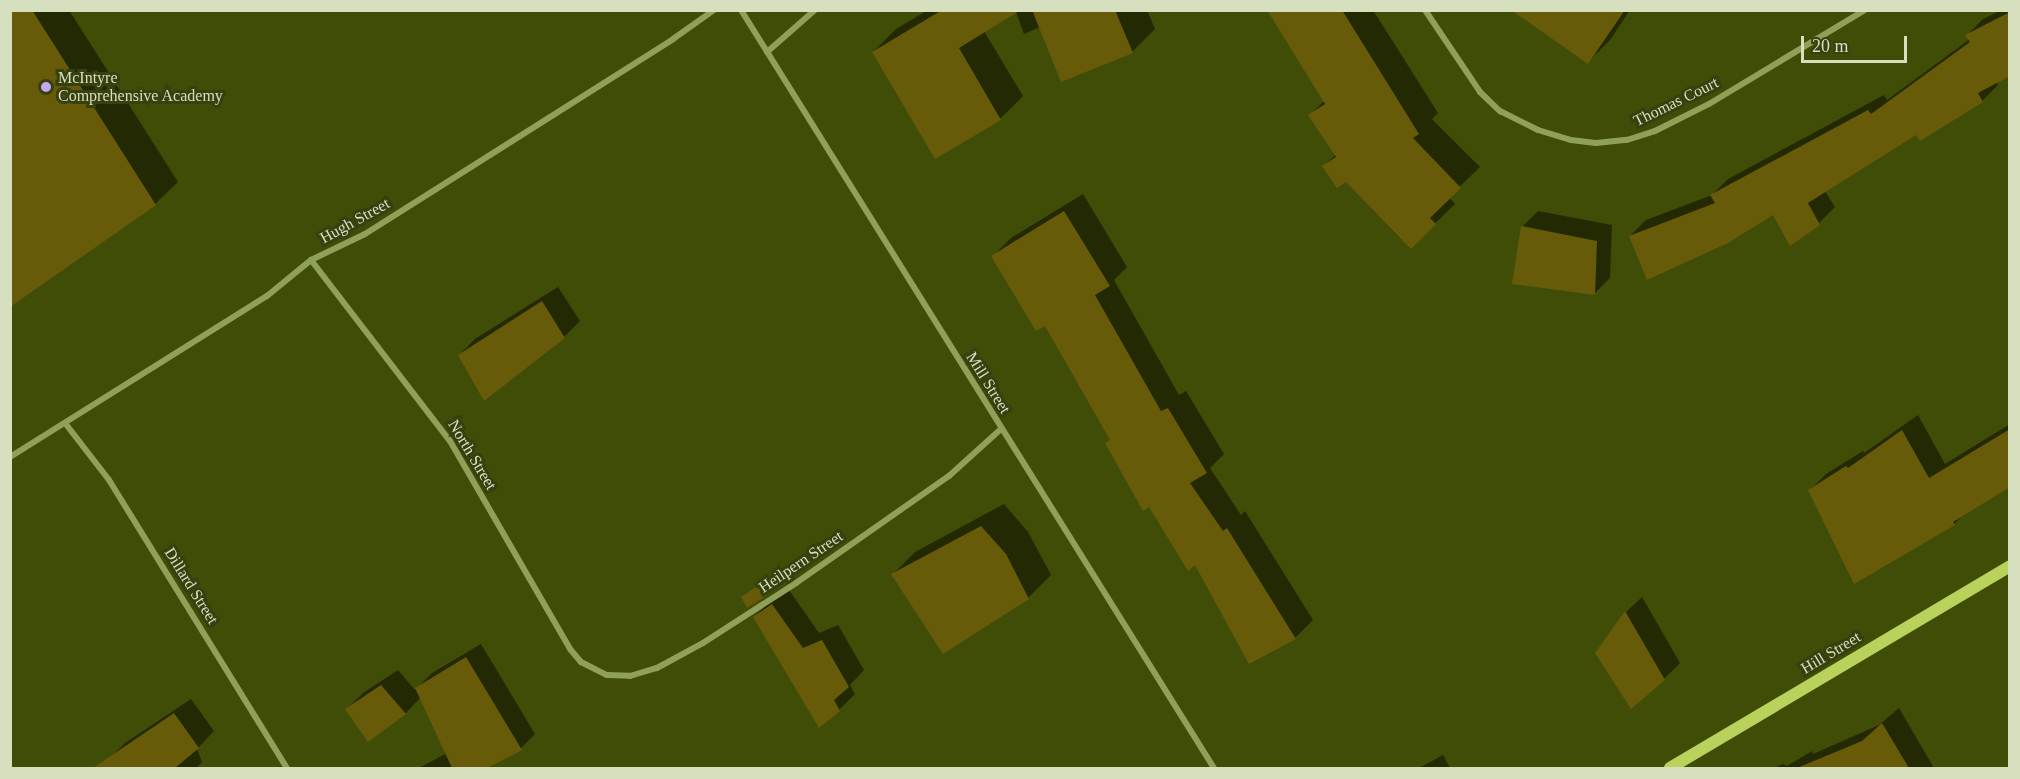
<!DOCTYPE html>
<style>
body{margin:0}
#map{position:relative;width:2020px;height:779px;overflow:hidden;background:#404d07;font-family:"Times New Roman",serif}
div>[style]{position:absolute}
[style*='--x']{left:calc(var(--x)*1px);top:calc(var(--y)*1px);width:calc(var(--w)*1px);rotate:calc(var(--a)*1deg)}
.shadow>*{inset:0;background:#0007}
.building>*{inset:0;background:#675b0a}
.street>*{height:6px;margin:-3px;padding:0 3px;transform-origin:3px;border-radius:3px;background:#8fa059}
.secondary>*{height:12px;margin:-6px;padding:0 6px;transform-origin:6px;border-radius:6px;background:#b8d25c}
.dots>*{width:16px;height:16px;translate:-50% -50%;box-sizing:border-box;border:3px solid #374110;border-radius:50%}
span{translate:-50% -50%;white-space:nowrap;text-align:center;line-height:1.15;-webkit-text-stroke:6px #374110;paint-order:stroke}
.poi-label{font-size:16px;color:#d6dfbe}
.left{translate:0 -50%;text-align:left}
.street-label{font-size:16px;color:#d6dfbe}
.frame{position:absolute;inset:0;border:12px solid #d6dfbe;pointer-events:none}
.scale{position:absolute;left:1801px;top:36px;width:106px;height:27px;box-sizing:border-box;border:3px solid #d6dfbe;border-top:0;padding-left:8px;font-size:18px;line-height:21px;white-space:nowrap;color:#d6dfbe;-webkit-text-stroke:4px #374110;paint-order:stroke}
</style>
<div id="map">
<div class="shadow">
<i style="clip-path:polygon(10px 10px,69px 10px,178px 182px,155px 204px,10px 305px)"></i>
<i style="clip-path:polygon(928px 10px,1147px 10px,1155px 29px,1132px 52px,1040px 27px,1024px 34px,1016px 12px,984px 31px,1023px 96px,1000px 119px,873px 52px,896px 29px)"></i>
<i style="clip-path:polygon(1269px 10px,1373px 10px,1438px 113px,1432px 119px,1480px 167px,1449px 197px,1455px 204px,1411px 247px,1347px 180px,1324px 166px,1336px 154px,1310px 115px,1324px 101px)"></i>
<i style="clip-path:polygon(1520px 10px,1630px 10px,1610px 40px,1588px 62px)"></i>
<i style="clip-path:polygon(2002px 10px,2010px 10px,2010px 74px,1996px 81px,1998px 85px,1982px 101px,1916px 133px,1825px 191px,1835px 207px,1819px 223px,1790px 243px,1773px 213px,1630px 236px,1646px 220px,1712px 195px,1728px 179px,1884px 95px,1887px 100px,1970px 39px,1967px 35px,1983px 19px)"></i>
<i style="clip-path:polygon(1083px 194px,1127px 267px,1114px 280px,1179px 395px,1186px 391px,1224px 454px,1210px 468px,1241px 515px,1245px 511px,1313px 620px,1295px 638px,1196px 563px,1150px 505px,1107px 443px,1111px 439px,1046px 323px,993px 256px,1011px 238px)"></i>
<i style="clip-path:polygon(1538px 211px,1612px 225px,1610px 278px,1594px 294px,1522px 227px)"></i>
<i style="clip-path:polygon(558px 287px,580px 321px,564px 337px,459px 355px,475px 339px)"></i>
<i style="clip-path:polygon(1918px 415px,1945px 464px,2010px 424px,2010px 485px,1965px 513px,1954px 524px,1810px 490px,1826px 474px,1863px 451px,1864px 453px)"></i>
<i style="clip-path:polygon(1004px 504px,1028px 532px,1051px 575px,1028px 598px,893px 574px,915px 552px)"></i>
<i style="clip-path:polygon(789px 590px,819px 633px,838px 625px,864px 670px,850px 685px,855px 694px,839px 710px,754px 617px,770px 602px)"></i>
<i style="clip-path:polygon(1642px 597px,1680px 663px,1664px 679px,1597px 653px,1626px 612px)"></i>
<i style="clip-path:polygon(481px 644px,535px 734px,521px 748px,489px 768px,419px 768px,447px 753px,421px 697px,406px 713px,368px 740px,347px 709px,363px 693px,398px 670px,415px 690px,432px 673px)"></i>
<i style="clip-path:polygon(191px 699px,214px 731px,197px 749px,202px 762px,196px 768px,112px 768px,109px 759px,125px 743px)"></i>
<i style="clip-path:polygon(1899px 708px,1934px 768px,1774px 768px,1783px 764px,1787px 766px,1812px 751px,1813px 754px,1879px 725px)"></i>
<i style="clip-path:polygon(1443px 755px,1450px 768px,1419px 768px)"></i>
</div>
<div class="building">
<i style="clip-path:polygon(10px 10px,32px 10px,156px 205px,10px 307px)"></i>
<i style="clip-path:polygon(942px 10px,1021px 10px,959px 48px,1001px 120px,935px 159px,872px 52px)"></i>
<i style="clip-path:polygon(1032px 10px,1115px 10px,1133px 53px,1061px 82px)"></i>
<i style="clip-path:polygon(1267px 10px,1342px 10px,1419px 134px,1413px 138px,1461px 188px,1430px 218px,1436px 224px,1411px 249px,1346px 182px,1337px 188px,1322px 166px,1336px 157px,1308px 115px,1325px 104px)"></i>
<i style="clip-path:polygon(1511px 10px,1625px 10px,1588px 64px)"></i>
<i style="clip-path:polygon(2010px 12px,2010px 76px,1978px 93px,1983px 102px,1920px 141px,1916px 135px,1808px 203px,1820px 225px,1790px 246px,1773px 215px,1728px 243px,1647px 280px,1629px 236px,1715px 203px,1710px 195px,1868px 110px,1871px 114px,1970px 42px,1965px 35px)"></i>
<i style="clip-path:polygon(1064px 211px,1110px 286px,1095px 295px,1161px 411px,1168px 408px,1207px 473px,1190px 483px,1223px 531px,1227px 528px,1296px 639px,1249px 664px,1195px 565px,1188px 571px,1149px 507px,1143px 511px,1105px 443px,1110px 440px,1045px 326px,1036px 331px,991px 256px)"></i>
<i style="clip-path:polygon(1521px 226px,1597px 241px,1595px 295px,1512px 284px)"></i>
<i style="clip-path:polygon(542px 301px,565px 338px,484px 401px,458px 355px)"></i>
<i style="clip-path:polygon(2010px 429px,2010px 487px,1953px 522px,1955px 525px,1854px 584px,1808px 490px,1846px 466px,1848px 468px,1902px 430px,1929px 478px)"></i>
<i style="clip-path:polygon(981px 526px,1006px 554px,1029px 599px,943px 654px,891px 574px)"></i>
<i style="clip-path:polygon(759px 585px,766px 596px,747px 608px,741px 597px)"></i>
<i style="clip-path:polygon(772px 604px,803px 648px,822px 640px,849px 687px,834px 700px,840px 711px,819px 728px,753px 617px)"></i>
<i style="clip-path:polygon(1625px 611px,1665px 680px,1631px 709px,1595px 653px)"></i>
<i style="clip-path:polygon(466px 657px,522px 750px,488px 768px,452px 768px,415px 688px)"></i>
<i style="clip-path:polygon(381px 685px,406px 714px,368px 742px,345px 709px)"></i>
<i style="clip-path:polygon(174px 713px,199px 748px,175px 768px,93px 768px)"></i>
<i style="clip-path:polygon(1882px 723px,1909px 768px,1797px 768px,1862px 741px)"></i>
</div>
<div class="street">
<i style="--x:741;--y:10;--w:893;--a:58.04"></i>
<i style="--x:1425;--y:10;--w:99;--a:56.1"></i>
<i style="--x:1480;--y:92;--w:28;--a:44"></i>
<i style="--x:1500;--y:111;--w:42;--a:26.6"></i>
<i style="--x:1538;--y:130;--w:34;--a:17"></i>
<i style="--x:1571;--y:140;--w:25;--a:7"></i>
<i style="--x:1596;--y:143;--w:31;--a:-6"></i>
<i style="--x:1627;--y:140;--w:29;--a:-18"></i>
<i style="--x:1655;--y:131;--w:60;--a:-26.6"></i>
<i style="--x:1709;--y:104;--w:182;--a:-31.1"></i>
<i style="--x:767;--y:52;--w:64;--a:-41.2"></i>
<i style="--x:311;--y:260;--w:228;--a:52.5"></i>
<i style="--x:450;--y:441;--w:240;--a:60"></i>
<i style="--x:570;--y:649;--w:17;--a:50"></i>
<i style="--x:581;--y:662;--w:29;--a:27"></i>
<i style="--x:607;--y:675;--w:23;--a:2"></i>
<i style="--x:630;--y:676;--w:28;--a:-17"></i>
<i style="--x:657;--y:668;--w:52;--a:-28.5"></i>
<i style="--x:703;--y:643;--w:111;--a:-32.8"></i>
<i style="--x:796;--y:583;--w:187;--a:-35"></i>
<i style="--x:949;--y:476;--w:70;--a:-42.1"></i>
<i style="--x:65;--y:423;--w:72;--a:52.3"></i>
<i style="--x:109;--y:480;--w:339;--a:58.3"></i>
<i style="--x:10;--y:457;--w:303;--a:-32.1"></i>
<i style="--x:267;--y:296;--w:57;--a:-39.3"></i>
<i style="--x:311;--y:260;--w:60;--a:-25.7"></i>
<i style="--x:365;--y:234;--w:365;--a:-32.3"></i>
<i style="--x:673;--y:39;--w:50;--a:-35.3"></i>
</div>
<div class="secondary">
<i style="--x:1670;--y:768;--w:395;--a:-30.7"></i>
</div>
<div class="dots">
<i style="left:46px;top:87px;background:#c2a8f2"></i>
</div>
<div class="poi-label">
<span class="left" style="left:58px;top:87px">McIntyre<br>Comprehensive Academy</span>
</div>
<div class="street-label">
<span style="left:1676px;top:102px;rotate:-26deg">Thomas Court</span>
<span style="left:355px;top:221px;rotate:-29deg">Hugh Street</span>
<span style="left:988px;top:383px;rotate:58deg">Mill Street</span>
<span style="left:472px;top:455px;rotate:59deg">North Street</span>
<span style="left:801px;top:562px;rotate:-34deg">Heilpern Street</span>
<span style="left:191px;top:586px;rotate:58deg">Dillard Street</span>
<span style="left:1831px;top:653px;rotate:-31deg">Hill Street</span>
</div>
<div class="frame"></div>
<div class="scale">20 m</div>
</div>
